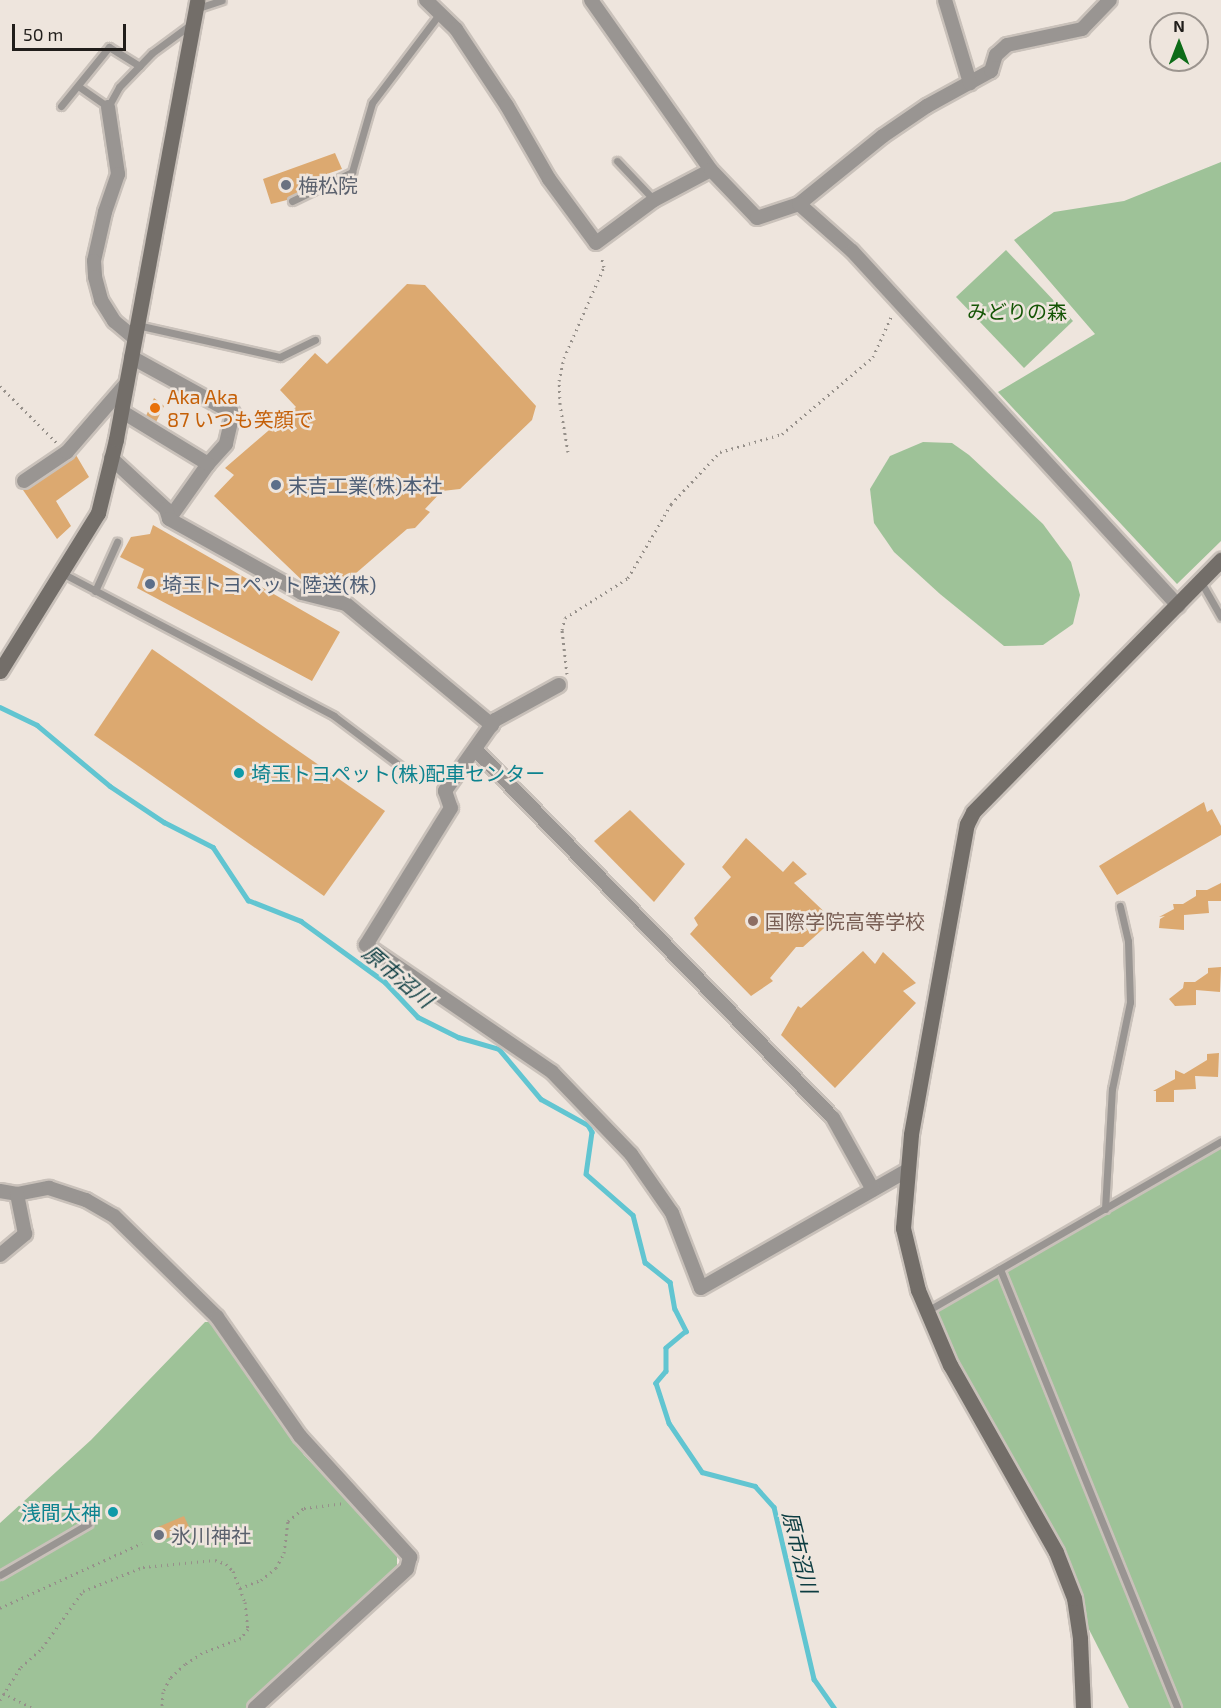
<!DOCTYPE html>
<meta charset="utf-8">
<style>
body{margin:0}
#map{position:relative;width:1221px;height:1708px;overflow:hidden;background:#eee5dd;font-family:"Exo 2","Noto Sans JP",sans-serif}
div>[style]{position:absolute}
[style*='--x']{left:calc(var(--x)*1px);top:calc(var(--y)*1px);width:calc(var(--w)*1px);rotate:calc(var(--a)*1deg)}
.green>*{inset:0;background:#9ec298}
.stream>*{height:4.5px;margin:-2.25px;padding:0 2.25px;transform-origin:2.25px;border-radius:2.25px;background:#61c5d1}
.building>*{inset:0;background:#dca970}
.path>*{height:3px;margin-top:-1.5px;transform-origin:0;background:repeating-linear-gradient(90deg,#96908a 0 1.5px,transparent 0 6px)}
.roads{filter:drop-shadow(2px 0 #c9c1ba) drop-shadow(-2px 0 #c9c1ba) drop-shadow(0 2px #c9c1ba) drop-shadow(0 -2px #c9c1ba)}
.lane>*{height:7px;margin:-3.5px;padding:0 3.5px;transform-origin:3.5px;border-radius:3.5px;background:#999592}
.street>*{height:14px;margin:-7px;padding:0 7px;transform-origin:7px;border-radius:7px;background:#999592}
.secondary>*{height:15px;margin:-7.5px;padding:0 7.5px;transform-origin:7.5px;border-radius:7.5px;background:#736e69}
.dots>*{width:16px;height:16px;translate:-50% -50%;box-sizing:border-box;border:3px solid #eee5dd;border-radius:50%}
span{translate:-50% -50%;white-space:nowrap;text-align:center;line-height:1.15;-webkit-text-stroke:5px #eee5dd;paint-order:stroke}
.worship-label{font-size:20px;color:#5b616d}
.left{translate:0 -50%;text-align:left}
.park-label{font-size:20px;color:#135404}
.food-label{font-size:20px;color:#c56008}
.service-label{font-size:20px;color:#4e5e75}
.culture-label{font-size:20px;color:#0d838f}
.right{translate:-100% -50%;text-align:right}
.education-label{font-size:20px;color:#785e54}
.water-label{font-size:21px;color:#0c3c41;font-style:italic}
.north{position:absolute;left:1149px;top:12px;width:60px;height:60px;box-sizing:border-box;background:#eee5dd;border:2px solid #9c958f;border-radius:50%;rotate:0deg;font-size:16px;font-weight:700;line-height:24px;text-align:center;color:#211e1b}
.north::after{content:'';display:block;margin:auto;width:21px;height:27px;background:#0d6c18;clip-path:polygon(50% 0,100% 100%,50% 72%,0 100%)}
.scale{position:absolute;left:12px;top:24px;width:114px;height:27px;box-sizing:border-box;border:3px solid #211e1b;border-top:0;padding-left:8px;font-size:18px;line-height:21px;white-space:nowrap;color:#211e1b;-webkit-text-stroke:4px #eee5dd;paint-order:stroke}
</style>
<div id="map">
<div class="green">
<i style="clip-path:polygon(1221px 162px,1221px 541px,1177px 584px,998px 392px,1095px 334px,1014px 240px,1054px 212px,1124px 201px)"></i>
<i style="clip-path:polygon(1006px 250px,1073px 321px,1024px 368px,956px 297px)"></i>
<i style="clip-path:polygon(923px 442px,952px 443px,969px 455px,1043px 524px,1071px 562px,1080px 595px,1073px 624px,1043px 645px,1004px 646px,940px 594px,894px 552px,874px 523px,870px 489px,890px 456px)"></i>
<i style="clip-path:polygon(1221px 1141px,1221px 1708px,1129px 1708px,927px 1311px)"></i>
<i style="clip-path:polygon(205px 1322px,215px 1322px,304px 1455px,383px 1535px,397px 1556px,397px 1568px,247px 1708px,0 1708px,0 1523px,91px 1440px)"></i>
</div>
<div class="stream">
<i style="--x:0;--y:707;--w:41;--a:25.9"></i>
<i style="--x:37;--y:725;--w:95;--a:39.9"></i>
<i style="--x:110;--y:786;--w:65;--a:33.7"></i>
<i style="--x:164;--y:822;--w:55;--a:27"></i>
<i style="--x:213;--y:847;--w:64;--a:56.6"></i>
<i style="--x:248;--y:900;--w:57;--a:21.6"></i>
<i style="--x:301;--y:921;--w:104;--a:36"></i>
<i style="--x:385;--y:982;--w:48;--a:46.7"></i>
<i style="--x:418;--y:1017;--w:45;--a:26.6"></i>
<i style="--x:458;--y:1037;--w:43;--a:16.3"></i>
<i style="--x:499;--y:1049;--w:65;--a:50"></i>
<i style="--x:541;--y:1099;--w:54;--a:29"></i>
<i style="--x:588;--y:1125;--w:8;--a:60"></i>
<i style="--x:592;--y:1132;--w:42;--a:98.1"></i>
<i style="--x:586;--y:1174;--w:62;--a:41.1"></i>
<i style="--x:633;--y:1215;--w:49;--a:75.7"></i>
<i style="--x:645;--y:1262;--w:32;--a:39"></i>
<i style="--x:670;--y:1282;--w:27;--a:80"></i>
<i style="--x:675;--y:1309;--w:25;--a:63"></i>
<i style="--x:686;--y:1331;--w:26;--a:140"></i>
<i style="--x:666;--y:1348;--w:23;--a:90"></i>
<i style="--x:666;--y:1371;--w:16;--a:130"></i>
<i style="--x:656;--y:1383;--w:42;--a:72"></i>
<i style="--x:669;--y:1423;--w:59;--a:56"></i>
<i style="--x:702;--y:1472;--w:55;--a:14.8"></i>
<i style="--x:755;--y:1486;--w:28;--a:48"></i>
<i style="--x:774;--y:1507;--w:177;--a:76.9"></i>
<i style="--x:814;--y:1679;--w:35;--a:55"></i>
</div>
<div class="building">
<i style="clip-path:polygon(335px 153px,342px 169px,299px 183px,302px 190px,287px 200px,271px 204px,263px 179px)"></i>
<i style="clip-path:polygon(407px 284px,425px 285px,536px 406px,532px 420px,460px 489px,442px 491px,425px 509px,430px 512px,415px 528px,407px 529px,340px 587px,336px 583px,328px 590px,307px 585px,214px 496px,234px 475px,225px 468px,296px 407px,280px 390px,315px 353px,327px 364px)"></i>
<i style="clip-path:polygon(154px 398px,164px 406px,156px 422px,146px 416px)"></i>
<i style="clip-path:polygon(76px 455px,89px 477px,56px 501px,71px 526px,57px 539px,23px 490px,29px 488px)"></i>
<i style="clip-path:polygon(153px 525px,340px 632px,312px 681px,137px 588px,144px 569px,120px 557px,131px 537px,150px 534px)"></i>
<i style="clip-path:polygon(152px 649px,385px 811px,324px 896px,94px 735px)"></i>
<i style="clip-path:polygon(1204px 802px,1207px 812px,1212px 809px,1221px 826px,1221px 835px,1117px 895px,1099px 866px)"></i>
<i style="clip-path:polygon(630px 810px,685px 864px,654px 902px,594px 841px)"></i>
<i style="clip-path:polygon(746px 838px,783px 872px,793px 861px,807px 874px,794px 883px,833px 920px,803px 947px,796px 947px,770px 978px,773px 981px,751px 996px,690px 934px,698px 925px,694px 918px,731px 877px,722px 867px)"></i>
<i style="clip-path:polygon(1221px 883px,1221px 901px,1208px 901px,1209px 913px,1184px 915px,1184px 930px,1159px 928px,1160px 919px,1165px 916px,1159px 917px,1174px 909px,1173px 904px,1183px 904px,1196px 896px,1196px 890px,1207px 890px)"></i>
<i style="clip-path:polygon(863px 951px,875px 964px,883px 952px,916px 983px,903px 991px,916px 1003px,835px 1088px,781px 1035px,798px 1006px,801px 1008px)"></i>
<i style="clip-path:polygon(1221px 967px,1220px 992px,1196px 990px,1196px 1005px,1175px 1006px,1169px 999px,1183px 988px,1184px 982px,1195px 982px,1208px 973px,1208px 968px)"></i>
<i style="clip-path:polygon(1219px 1053px,1218px 1077px,1195px 1076px,1196px 1089px,1174px 1090px,1174px 1102px,1156px 1102px,1156px 1091px,1153px 1091px,1175px 1079px,1175px 1070px,1184px 1074px,1207px 1060px,1207px 1054px)"></i>
<i style="clip-path:polygon(184px 1516px,190px 1529px,156px 1543px,151px 1530px)"></i>
</div>
<div class="path">
<i style="--x:0;--y:386;--w:81;--a:45"></i>
<i style="--x:568;--y:452;--w:49;--a:-99.5"></i>
<i style="--x:560;--y:404;--w:23;--a:-92"></i>
<i style="--x:559;--y:381;--w:24;--a:-78"></i>
<i style="--x:564;--y:358;--w:99;--a:-66.3"></i>
<i style="--x:604;--y:267;--w:11;--a:-105"></i>
<i style="--x:567;--y:674;--w:44;--a:-96.5"></i>
<i style="--x:562;--y:630;--w:12;--a:-76"></i>
<i style="--x:565;--y:618;--w:75;--a:-32.4"></i>
<i style="--x:628;--y:578;--w:86;--a:-59.8"></i>
<i style="--x:671;--y:504;--w:71;--a:-46.7"></i>
<i style="--x:720;--y:452;--w:65;--a:-16.2"></i>
<i style="--x:782;--y:434;--w:119;--a:-40.2"></i>
<i style="--x:873;--y:357;--w:46;--a:-65.7"></i>
<i style="--x:240;--y:1588;--w:22;--a:-21"></i>
<i style="--x:261;--y:1580;--w:19;--a:-39"></i>
<i style="--x:276;--y:1568;--w:17;--a:-62"></i>
<i style="--x:284;--y:1553;--w:32;--a:-83"></i>
<i style="--x:288;--y:1521;--w:21;--a:-39"></i>
<i style="--x:304;--y:1508;--w:39;--a:-7"></i>
<i style="--x:0;--y:1608;--w:156;--a:-24.6"></i>
<i style="--x:3;--y:1693;--w:33;--a:27"></i>
<i style="--x:0;--y:1700;--w:39;--a:-58"></i>
<i style="--x:21;--y:1667;--w:28;--a:-42"></i>
<i style="--x:42;--y:1648;--w:70;--a:-54.3"></i>
<i style="--x:83;--y:1591;--w:65;--a:-21.8"></i>
<i style="--x:143;--y:1567;--w:72;--a:-5.6"></i>
<i style="--x:215;--y:1560;--w:12;--a:20"></i>
<i style="--x:226;--y:1564;--w:10;--a:45"></i>
<i style="--x:233;--y:1571;--w:33;--a:69"></i>
<i style="--x:245;--y:1602;--w:27;--a:84"></i>
<i style="--x:248;--y:1629;--w:11;--a:128"></i>
<i style="--x:241;--y:1638;--w:42;--a:159"></i>
<i style="--x:202;--y:1653;--w:20;--a:147"></i>
<i style="--x:185;--y:1664;--w:21;--a:137"></i>
<i style="--x:170;--y:1678;--w:16;--a:117"></i>
<i style="--x:163;--y:1692;--w:16;--a:94"></i>
</div>
<div class="roads">
<div class="lane">
<i style="--x:195;--y:9;--w:28;--a:-18"></i>
<i style="--x:78;--y:86;--w:37;--a:35"></i>
<i style="--x:108;--y:107;--w:23;--a:-61"></i>
<i style="--x:119;--y:87;--w:47;--a:-45.9"></i>
<i style="--x:152;--y:53;--w:47;--a:-36.4"></i>
<i style="--x:61;--y:106;--w:76;--a:-50.9"></i>
<i style="--x:109;--y:47;--w:36;--a:32"></i>
<i style="--x:617;--y:161;--w:54;--a:46.5"></i>
<i style="--x:292;--y:201;--w:67;--a:-25.8"></i>
<i style="--x:352;--y:172;--w:72;--a:-73.8"></i>
<i style="--x:372;--y:103;--w:113;--a:-52.9"></i>
<i style="--x:137;--y:325;--w:147;--a:12.6"></i>
<i style="--x:280;--y:357;--w:39;--a:-26"></i>
<i style="--x:62;--y:573;--w:307;--a:27.7"></i>
<i style="--x:334;--y:716;--w:96;--a:37"></i>
<i style="--x:1201;--y:582;--w:40;--a:60.3"></i>
<i style="--x:95;--y:591;--w:54;--a:-65.8"></i>
<i style="--x:1105;--y:1209;--w:120;--a:-86.7"></i>
<i style="--x:1112;--y:1089;--w:89;--a:-78.3"></i>
<i style="--x:1130;--y:1002;--w:61;--a:-91.9"></i>
<i style="--x:1128;--y:941;--w:36;--a:-103"></i>
<i style="--x:1000;--y:1269;--w:473;--a:68"></i>
<i style="--x:927;--y:1311;--w:340;--a:-30"></i>
<i style="--x:0;--y:1575;--w:102;--a:-30.1"></i>
</div>
<div class="street">
<i style="--x:426;--y:0;--w:42;--a:44"></i>
<i style="--x:456;--y:29;--w:92;--a:56.5"></i>
<i style="--x:507;--y:106;--w:84;--a:60.1"></i>
<i style="--x:549;--y:179;--w:79;--a:53.7"></i>
<i style="--x:596;--y:243;--w:72;--a:-36.6"></i>
<i style="--x:654;--y:200;--w:64;--a:-27.8"></i>
<i style="--x:591;--y:0;--w:208;--a:54.8"></i>
<i style="--x:711;--y:170;--w:66;--a:46.2"></i>
<i style="--x:757;--y:218;--w:44;--a:-18.4"></i>
<i style="--x:799;--y:204;--w:108;--a:-39"></i>
<i style="--x:883;--y:136;--w:53;--a:-34.3"></i>
<i style="--x:927;--y:106;--w:73;--a:-28.7"></i>
<i style="--x:991;--y:71;--w:17;--a:-73"></i>
<i style="--x:996;--y:55;--w:15;--a:-42"></i>
<i style="--x:1007;--y:45;--w:77;--a:-12"></i>
<i style="--x:1082;--y:29;--w:40;--a:-46"></i>
<i style="--x:945;--y:0;--w:87;--a:73.2"></i>
<i style="--x:108;--y:107;--w:68;--a:81.5"></i>
<i style="--x:118;--y:174;--w:40;--a:108.9"></i>
<i style="--x:105;--y:212;--w:50;--a:102.7"></i>
<i style="--x:94;--y:261;--w:16;--a:86"></i>
<i style="--x:95;--y:277;--w:24;--a:75"></i>
<i style="--x:101;--y:300;--w:25;--a:58"></i>
<i style="--x:114;--y:321;--w:26;--a:40"></i>
<i style="--x:799;--y:204;--w:71;--a:41.6"></i>
<i style="--x:852;--y:251;--w:482;--a:47.4"></i>
<i style="--x:131;--y:357;--w:116;--a:28.8"></i>
<i style="--x:233;--y:413;--w:32;--a:103"></i>
<i style="--x:226;--y:444;--w:27;--a:132"></i>
<i style="--x:208;--y:464;--w:67;--a:125.3"></i>
<i style="--x:121;--y:411;--w:102;--a:31.3"></i>
<i style="--x:111;--y:458;--w:75;--a:42.8"></i>
<i style="--x:166;--y:509;--w:10;--a:73"></i>
<i style="--x:169;--y:519;--w:152;--a:29.1"></i>
<i style="--x:302;--y:593;--w:45;--a:14"></i>
<i style="--x:346;--y:604;--w:190;--a:39.7"></i>
<i style="--x:24;--y:481;--w:52;--a:-34"></i>
<i style="--x:67;--y:452;--w:90;--a:-49.1"></i>
<i style="--x:559;--y:685;--w:73;--a:151.3"></i>
<i style="--x:495;--y:720;--w:87;--a:125.2"></i>
<i style="--x:445;--y:791;--w:18;--a:71"></i>
<i style="--x:451;--y:808;--w:161;--a:121.8"></i>
<i style="--x:366;--y:945;--w:225;--a:34.3"></i>
<i style="--x:552;--y:1072;--w:114;--a:46.1"></i>
<i style="--x:631;--y:1154;--w:72;--a:55.2"></i>
<i style="--x:672;--y:1213;--w:80;--a:68.9"></i>
<i style="--x:701;--y:1288;--w:238;--a:-29.7"></i>
<i style="--x:475;--y:749;--w:514;--a:45.87"></i>
<i style="--x:833;--y:1118;--w:82;--a:60.9"></i>
<i style="--x:0;--y:1191;--w:17;--a:10"></i>
<i style="--x:17;--y:1194;--w:33;--a:-11"></i>
<i style="--x:49;--y:1188;--w:39;--a:18"></i>
<i style="--x:86;--y:1200;--w:32;--a:30"></i>
<i style="--x:114;--y:1216;--w:144;--a:44.4"></i>
<i style="--x:217;--y:1317;--w:145;--a:55.1"></i>
<i style="--x:300;--y:1436;--w:164;--a:47.7"></i>
<i style="--x:410;--y:1557;--w:12;--a:104"></i>
<i style="--x:407;--y:1569;--w:206;--a:137.6"></i>
<i style="--x:0;--y:1255;--w:33;--a:-40"></i>
<i style="--x:25;--y:1234;--w:41;--a:-101.3"></i>
</div>
<div class="secondary">
<i style="--x:0;--y:671;--w:186;--a:-58.2"></i>
<i style="--x:98;--y:513;--w:76;--a:-76.3"></i>
<i style="--x:116;--y:439;--w:446;--a:-79.5"></i>
<i style="--x:1083;--y:1708;--w:70;--a:-92.5"></i>
<i style="--x:1080;--y:1638;--w:40;--a:-98.5"></i>
<i style="--x:1074;--y:1598;--w:49;--a:-111.4"></i>
<i style="--x:1056;--y:1552;--w:215;--a:-119.5"></i>
<i style="--x:950;--y:1365;--w:82;--a:-113.1"></i>
<i style="--x:918;--y:1290;--w:64;--a:-103.6"></i>
<i style="--x:903;--y:1228;--w:94;--a:-85.1"></i>
<i style="--x:911;--y:1134;--w:315;--a:-79.8"></i>
<i style="--x:967;--y:824;--w:13;--a:-63"></i>
<i style="--x:973;--y:812;--w:354;--a:-45.5"></i>
</div>
</div>
<div class="dots">
<i style="left:286px;top:185px;background:#6b7280"></i>
<i style="left:155px;top:408px;background:#e8710a"></i>
<i style="left:276px;top:485px;background:#5c6f8a"></i>
<i style="left:150px;top:584px;background:#5c6f8a"></i>
<i style="left:239px;top:773px;background:#0f9aa8"></i>
<i style="left:753px;top:921px;background:#8d6e63"></i>
<i style="left:113px;top:1512px;background:#0f9aa8"></i>
<i style="left:159px;top:1535px;background:#6b7280"></i>
</div>
<div class="worship-label">
<span class="left" style="left:298px;top:185px">梅松院</span>
<span class="left" style="left:171px;top:1535px">氷川神社</span>
</div>
<div class="park-label">
<span style="left:1017px;top:311px">みどりの森</span>
</div>
<div class="food-label">
<span class="left" style="left:167px;top:408px">Aka Aka<br>87 いつも笑顔で</span>
</div>
<div class="service-label">
<span class="left" style="left:288px;top:485px">末吉工業(株)本社</span>
<span class="left" style="left:162px;top:584px">埼玉トヨペット陸送(株)</span>
</div>
<div class="culture-label">
<span class="left" style="left:251px;top:773px">埼玉トヨペット(株)配車センター</span>
<span class="right" style="left:101px;top:1512px">浅間太神</span>
</div>
<div class="education-label">
<span class="left" style="left:765px;top:921px">国際学院高等学校</span>
</div>
<div class="water-label">
<span style="left:398px;top:976px;rotate:40deg">原市沼川</span>
<span style="left:800px;top:1552px;rotate:76deg">原市沼川</span>
</div>
<div class="north">N</div>
<div class="scale">50 m</div>
</div>
